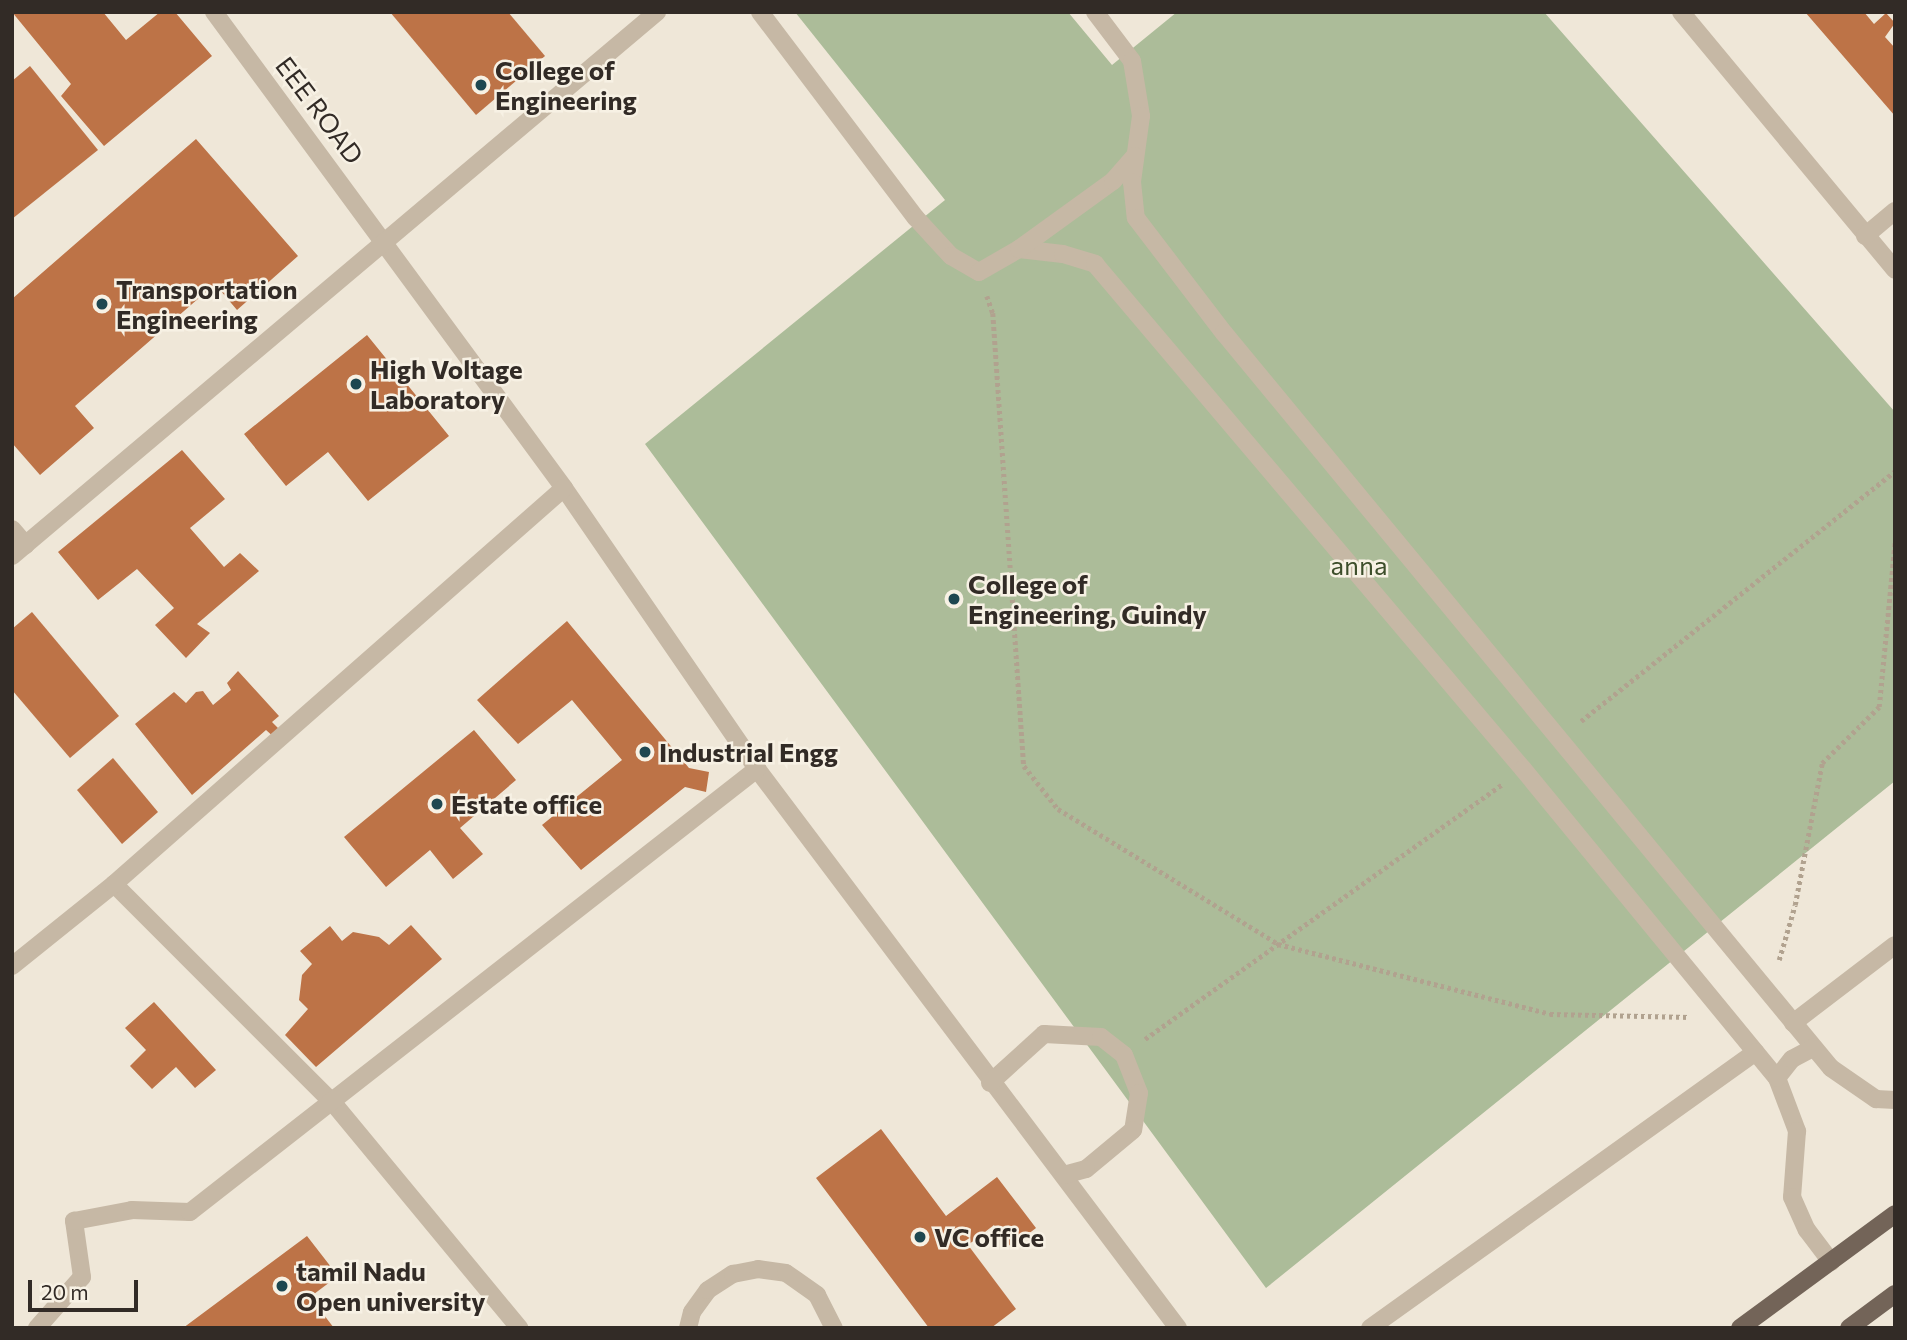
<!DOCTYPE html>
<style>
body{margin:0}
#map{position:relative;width:1907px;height:1340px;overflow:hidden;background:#efe7d8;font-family:Commissioner,sans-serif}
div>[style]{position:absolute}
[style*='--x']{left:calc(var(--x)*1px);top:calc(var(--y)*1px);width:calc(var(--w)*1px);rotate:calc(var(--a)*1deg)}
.green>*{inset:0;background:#acbc99}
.building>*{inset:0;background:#bd7347}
.path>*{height:4.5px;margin-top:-2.25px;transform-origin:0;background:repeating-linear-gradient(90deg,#b1a28f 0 3.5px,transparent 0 7px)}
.lane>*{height:18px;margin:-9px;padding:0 9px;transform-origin:9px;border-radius:9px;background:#c6b8a5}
.primary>*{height:18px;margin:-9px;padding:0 9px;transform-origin:9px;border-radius:9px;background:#736458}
.dots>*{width:19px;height:19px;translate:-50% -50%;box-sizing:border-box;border:4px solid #f7f1e4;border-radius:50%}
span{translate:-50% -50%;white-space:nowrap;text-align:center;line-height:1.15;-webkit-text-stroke:5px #f7f1e4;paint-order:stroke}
.poi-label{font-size:26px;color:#322b26;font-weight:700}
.left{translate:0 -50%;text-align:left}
.street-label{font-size:26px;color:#322b26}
.park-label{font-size:26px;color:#3d4e2b}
.frame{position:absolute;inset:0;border:14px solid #322b26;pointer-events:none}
.scale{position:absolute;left:28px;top:1280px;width:110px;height:32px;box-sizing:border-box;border:4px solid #322b26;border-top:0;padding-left:9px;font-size:21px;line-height:24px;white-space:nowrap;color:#322b26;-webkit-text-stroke:5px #f7f1e4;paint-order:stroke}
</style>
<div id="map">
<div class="green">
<i style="clip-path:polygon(795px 12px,1068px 12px,1112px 65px,1177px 12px,1544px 12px,1895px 412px,1895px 781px,1266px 1288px,645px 444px,945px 200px)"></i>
</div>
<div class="building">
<i style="clip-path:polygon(12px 12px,103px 12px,126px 40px,160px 12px,175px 12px,212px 56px,104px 146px,61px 96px,71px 84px)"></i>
<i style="clip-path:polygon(390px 12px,508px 12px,545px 56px,476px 115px)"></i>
<i style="clip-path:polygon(1805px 12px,1864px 12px,1874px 24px,1886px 13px,1895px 23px,1885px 37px,1895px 48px,1895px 116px)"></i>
<i style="clip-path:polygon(30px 66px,98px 150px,12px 219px,12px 81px)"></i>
<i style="clip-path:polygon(196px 139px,298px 256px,237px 310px,215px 284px,75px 406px,94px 428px,40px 475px,12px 443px,12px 299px)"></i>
<i style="clip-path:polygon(367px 335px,449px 436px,368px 501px,328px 452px,286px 486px,244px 434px)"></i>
<i style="clip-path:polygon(182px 450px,225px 499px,190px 528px,224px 567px,240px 553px,259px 571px,197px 624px,210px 633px,186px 658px,155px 625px,174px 608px,137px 569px,98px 600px,58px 552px)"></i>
<i style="clip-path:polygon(32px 612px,119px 716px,70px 758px,12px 690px,12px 629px)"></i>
<i style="clip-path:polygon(567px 621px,689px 768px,709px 772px,706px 792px,685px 787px,581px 870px,542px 825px,622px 760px,572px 700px,518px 744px,477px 700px)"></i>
<i style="clip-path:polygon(238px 671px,279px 716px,272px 722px,282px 732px,276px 739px,266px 730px,192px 795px,135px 724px,174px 692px,186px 703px,196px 692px,203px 691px,213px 705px,231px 690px,227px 683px)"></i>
<i style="clip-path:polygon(474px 730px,516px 780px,460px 828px,483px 854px,453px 879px,430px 850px,386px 887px,344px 837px)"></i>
<i style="clip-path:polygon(113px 758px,158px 812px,122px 844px,77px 790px)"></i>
<i style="clip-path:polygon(411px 925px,442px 959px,316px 1067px,285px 1035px,308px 1009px,299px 1000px,302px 975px,312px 964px,300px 951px,330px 926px,342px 941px,353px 932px,379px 937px,389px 945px)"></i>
<i style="clip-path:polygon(154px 1002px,216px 1070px,195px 1088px,176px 1067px,152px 1089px,130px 1066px,146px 1050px,125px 1028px)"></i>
<i style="clip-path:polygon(881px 1129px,946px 1216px,997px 1177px,1036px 1228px,1011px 1247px,994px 1225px,968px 1245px,1016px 1309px,991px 1328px,929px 1328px,816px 1178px)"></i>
<i style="clip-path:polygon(307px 1236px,338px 1276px,310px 1297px,334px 1328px,183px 1328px)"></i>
</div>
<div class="path">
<i style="--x:987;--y:296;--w:18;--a:71"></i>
<i style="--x:993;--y:313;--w:454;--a:86.1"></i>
<i style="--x:1024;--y:766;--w:55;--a:51.7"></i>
<i style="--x:1058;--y:809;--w:258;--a:31.5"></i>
<i style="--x:1278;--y:944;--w:281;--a:14.4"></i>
<i style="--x:1550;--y:1014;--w:140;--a:1.2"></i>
<i style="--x:1581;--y:721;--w:401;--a:-38.5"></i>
<i style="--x:1779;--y:960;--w:57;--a:-73.8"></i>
<i style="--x:1795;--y:905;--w:145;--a:-79.2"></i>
<i style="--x:1822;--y:763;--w:80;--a:-44.5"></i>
<i style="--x:1879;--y:707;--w:166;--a:-84.5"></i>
<i style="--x:1145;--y:1039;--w:440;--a:-35.5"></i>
</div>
<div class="lane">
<i style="--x:214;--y:12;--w:591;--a:53.67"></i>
<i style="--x:564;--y:488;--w:341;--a:55.5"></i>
<i style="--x:757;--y:769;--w:700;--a:53.02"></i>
<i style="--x:760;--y:12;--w:258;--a:52.9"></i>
<i style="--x:916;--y:218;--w:52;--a:47.4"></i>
<i style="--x:951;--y:256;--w:32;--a:30"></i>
<i style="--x:979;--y:272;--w:46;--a:-29.9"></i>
<i style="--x:1019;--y:249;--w:44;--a:6.5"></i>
<i style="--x:1063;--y:254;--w:34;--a:17"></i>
<i style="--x:1095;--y:264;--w:662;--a:49.72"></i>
<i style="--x:1523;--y:769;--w:400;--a:50.6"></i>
<i style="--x:1777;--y:1078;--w:57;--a:69.3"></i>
<i style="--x:1797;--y:1131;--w:66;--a:94.3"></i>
<i style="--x:1792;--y:1197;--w:36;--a:66"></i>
<i style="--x:1807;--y:1230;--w:40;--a:53"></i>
<i style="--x:1095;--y:12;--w:61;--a:52.9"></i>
<i style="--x:1132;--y:61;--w:56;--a:80.7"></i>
<i style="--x:1141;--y:116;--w:67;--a:97.8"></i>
<i style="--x:1132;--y:182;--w:36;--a:84"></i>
<i style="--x:1136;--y:218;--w:145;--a:52.6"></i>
<i style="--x:1224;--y:333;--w:953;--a:50.45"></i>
<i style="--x:1831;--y:1068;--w:55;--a:34.6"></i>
<i style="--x:1876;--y:1099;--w:19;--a:3"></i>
<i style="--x:1681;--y:12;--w:335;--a:50.3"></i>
<i style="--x:1865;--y:236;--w:39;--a:-40"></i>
<i style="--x:1019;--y:249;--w:116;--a:-35.9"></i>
<i style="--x:1113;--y:181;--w:33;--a:-49"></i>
<i style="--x:12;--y:529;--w:21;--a:49"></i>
<i style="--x:12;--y:556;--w:844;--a:-40.14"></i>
<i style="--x:114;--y:884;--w:311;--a:45"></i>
<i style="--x:334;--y:1104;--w:291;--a:50.4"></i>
<i style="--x:12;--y:966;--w:131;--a:-38.8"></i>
<i style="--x:114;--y:884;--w:599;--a:-41.35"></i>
<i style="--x:1793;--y:1023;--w:128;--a:-37.4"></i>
<i style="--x:1777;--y:1078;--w:24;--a:-52"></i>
<i style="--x:1792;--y:1059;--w:24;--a:-28"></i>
<i style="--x:990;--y:1083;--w:73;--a:-42.2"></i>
<i style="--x:1044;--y:1034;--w:57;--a:3"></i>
<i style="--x:1101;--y:1037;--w:29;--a:38"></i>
<i style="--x:1124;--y:1055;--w:41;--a:68.5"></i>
<i style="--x:1139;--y:1093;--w:37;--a:99"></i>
<i style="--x:1133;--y:1130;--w:61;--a:140.3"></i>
<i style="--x:1086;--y:1169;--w:23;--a:165"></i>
<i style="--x:37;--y:1328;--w:68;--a:-48.6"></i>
<i style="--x:82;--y:1277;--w:57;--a:-98.1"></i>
<i style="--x:74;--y:1221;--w:59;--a:-10.7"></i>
<i style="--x:132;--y:1210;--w:58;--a:2"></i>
<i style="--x:190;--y:1212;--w:720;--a:-38"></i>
<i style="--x:688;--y:1328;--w:16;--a:-76"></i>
<i style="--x:692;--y:1312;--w:27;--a:-54"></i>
<i style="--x:708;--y:1290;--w:30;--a:-33"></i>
<i style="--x:733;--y:1274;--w:25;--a:-11"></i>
<i style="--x:758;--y:1269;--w:28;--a:8"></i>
<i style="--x:786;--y:1273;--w:38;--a:35"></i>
<i style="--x:817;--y:1295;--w:37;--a:63"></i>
<i style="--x:1370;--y:1328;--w:474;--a:-35.6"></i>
</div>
<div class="primary">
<i style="--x:1740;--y:1328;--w:192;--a:-36.3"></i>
<i style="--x:1849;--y:1328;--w:57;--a:-36.5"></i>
</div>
<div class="dots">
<i style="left:481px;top:85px;background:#1e4750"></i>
<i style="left:102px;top:304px;background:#1e4750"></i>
<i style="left:356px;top:384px;background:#1e4750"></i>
<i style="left:954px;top:599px;background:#1e4750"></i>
<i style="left:645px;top:752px;background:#1e4750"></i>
<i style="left:437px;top:804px;background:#1e4750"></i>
<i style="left:920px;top:1237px;background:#1e4750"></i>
<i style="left:282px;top:1286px;background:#1e4750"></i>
</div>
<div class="poi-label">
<span class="left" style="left:495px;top:85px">College of<br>Engineering</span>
<span class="left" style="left:116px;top:304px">Transportation<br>Engineering</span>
<span class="left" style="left:370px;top:384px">High Voltage<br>Laboratory</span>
<span class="left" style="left:968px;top:599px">College of<br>Engineering, Guindy</span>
<span class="left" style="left:659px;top:752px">Industrial Engg</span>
<span class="left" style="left:451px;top:804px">Estate office</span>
<span class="left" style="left:934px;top:1237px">VC office</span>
<span class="left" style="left:296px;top:1286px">tamil Nadu<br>Open university</span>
</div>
<div class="street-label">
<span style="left:320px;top:110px;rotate:53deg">EEE ROAD</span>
</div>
<div class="park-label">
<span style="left:1359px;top:565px">anna</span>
</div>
<div class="frame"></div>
<div class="scale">20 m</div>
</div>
